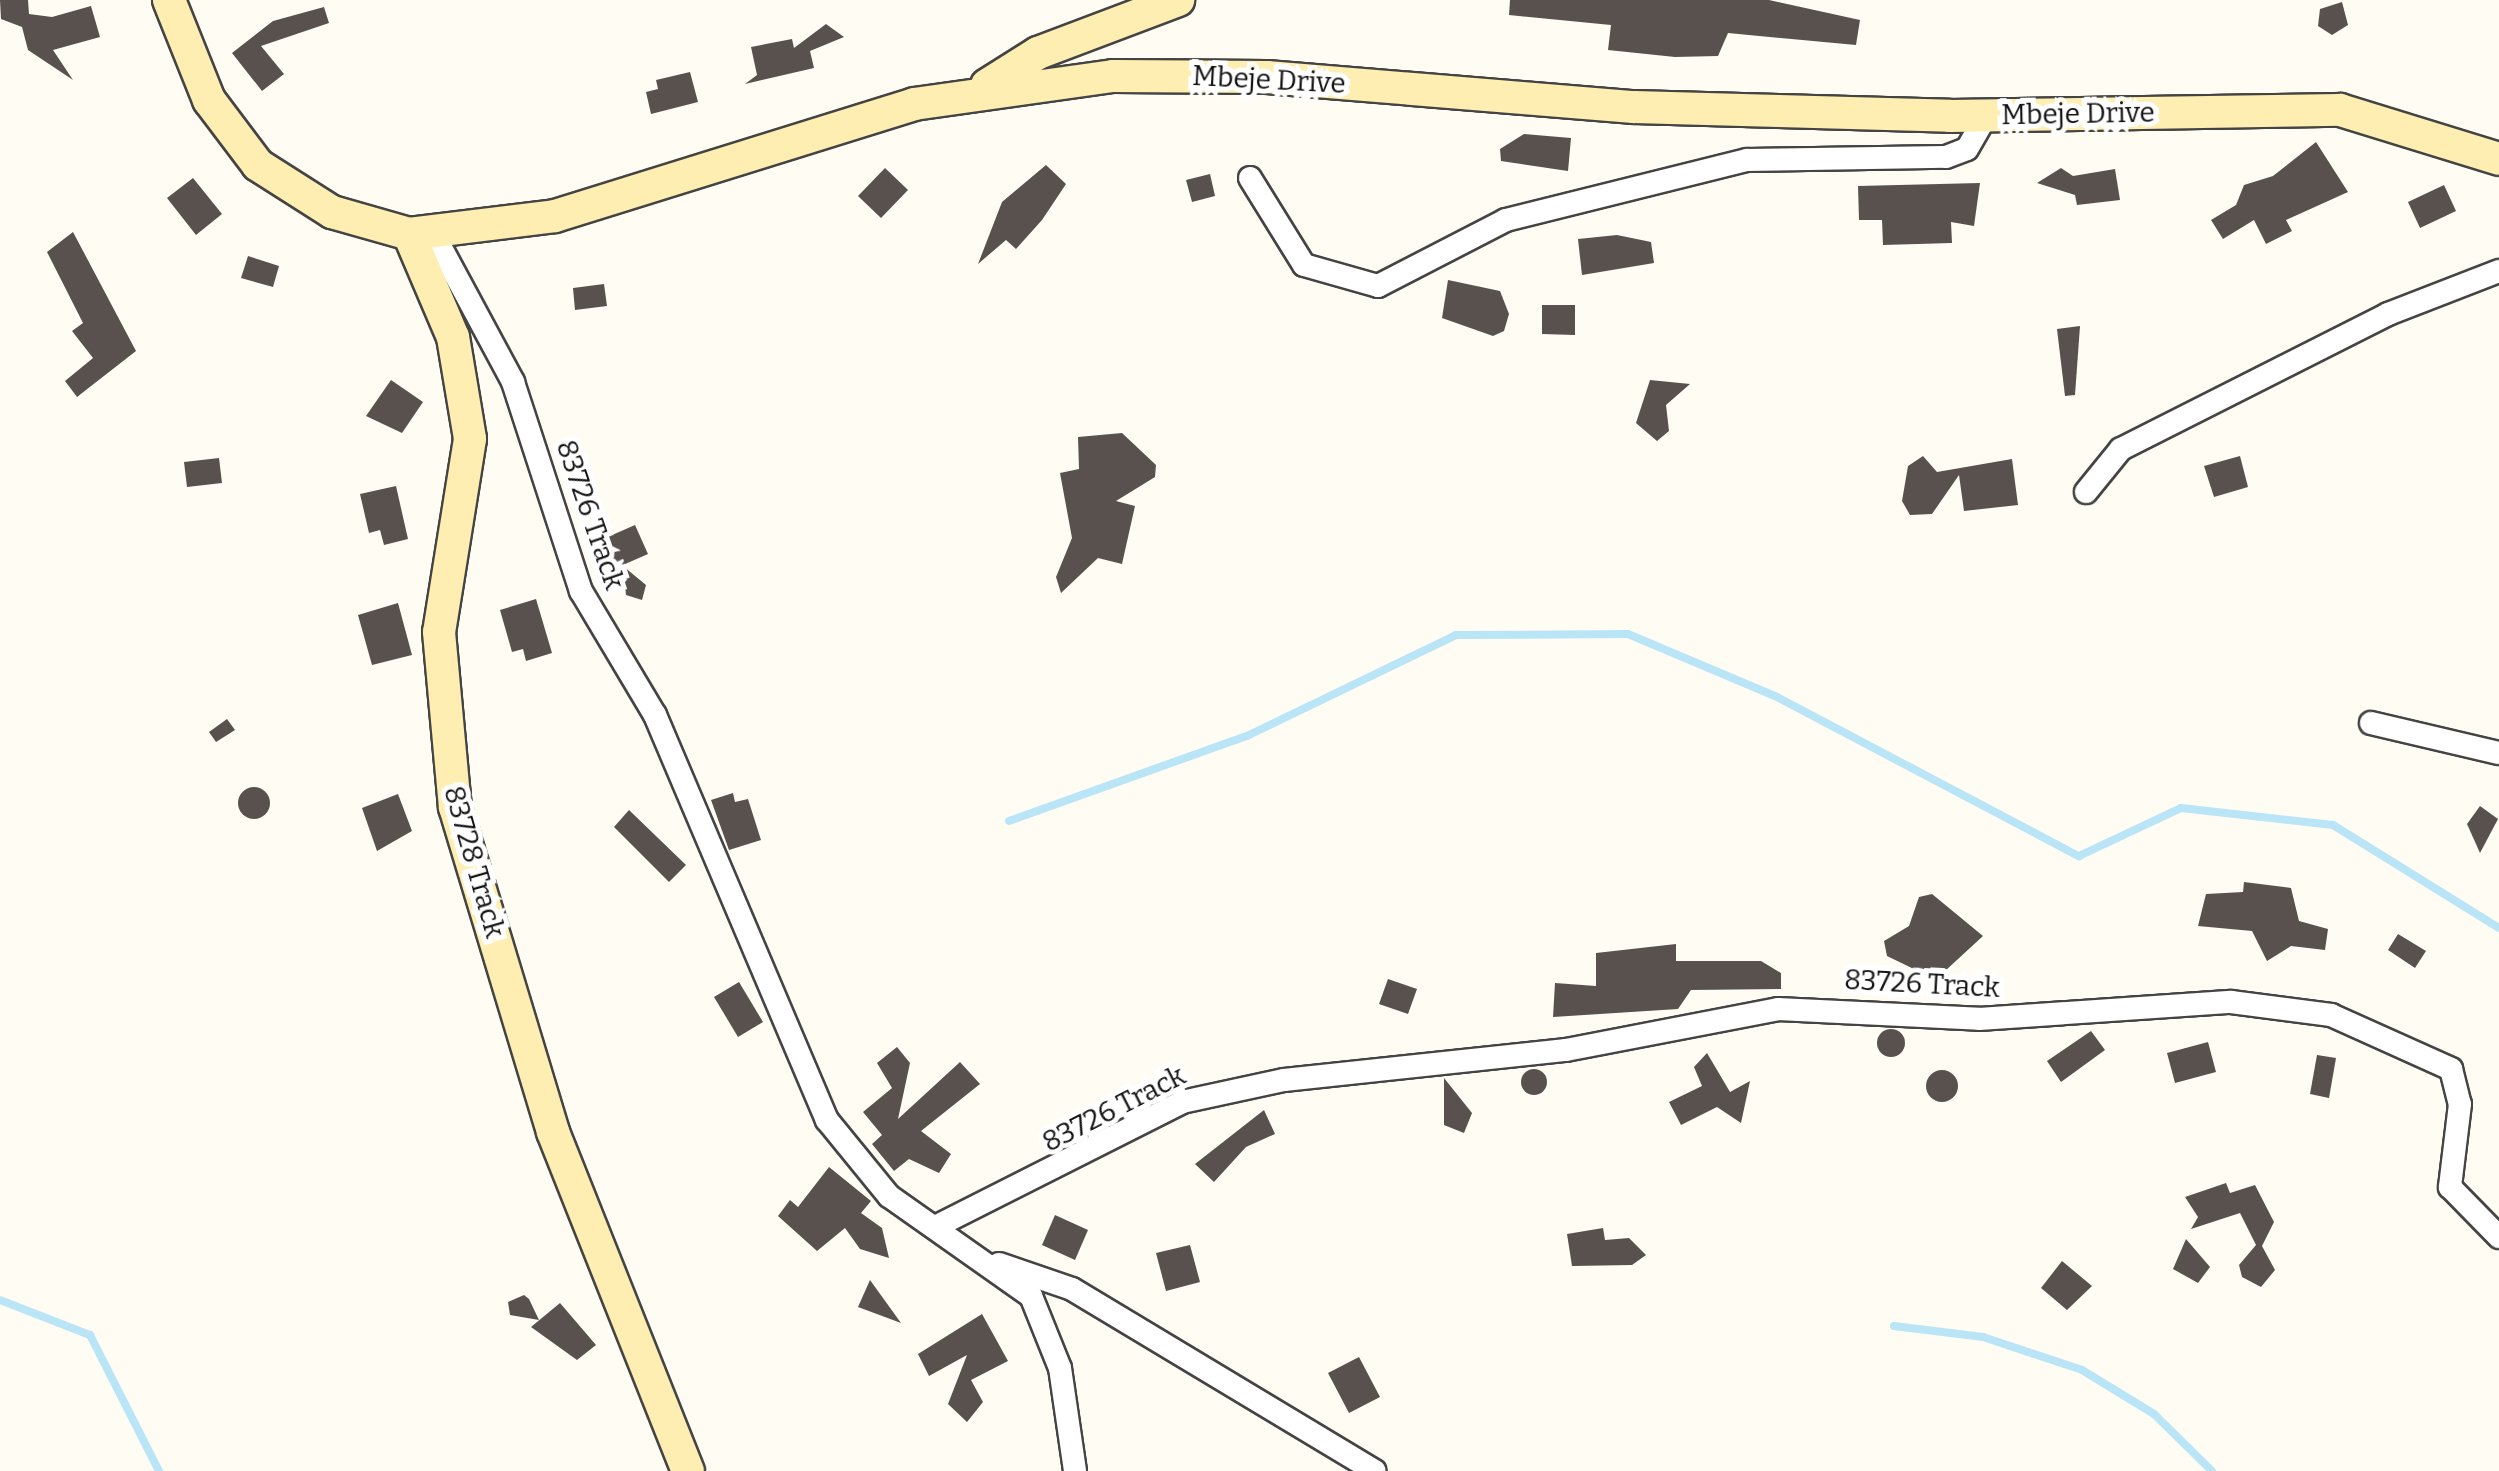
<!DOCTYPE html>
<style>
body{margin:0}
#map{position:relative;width:2499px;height:1471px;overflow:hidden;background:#fffcf4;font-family:Bitter,serif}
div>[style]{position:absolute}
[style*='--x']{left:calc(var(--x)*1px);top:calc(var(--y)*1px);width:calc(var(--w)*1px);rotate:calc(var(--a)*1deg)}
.stream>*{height:8px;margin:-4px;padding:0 4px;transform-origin:4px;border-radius:4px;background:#b9e5f6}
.building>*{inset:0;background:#59514d}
.round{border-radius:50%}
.roads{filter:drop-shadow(2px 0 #444) drop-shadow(-2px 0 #444) drop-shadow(0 2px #444) drop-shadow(0 -2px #444)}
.street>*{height:22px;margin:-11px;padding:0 11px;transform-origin:11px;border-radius:11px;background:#fff}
.secondary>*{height:32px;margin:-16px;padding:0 16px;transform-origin:16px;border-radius:16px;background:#feeeb1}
span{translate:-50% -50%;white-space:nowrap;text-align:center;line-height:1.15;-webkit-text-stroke:10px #fff;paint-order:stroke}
.street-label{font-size:28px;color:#111}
</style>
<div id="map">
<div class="stream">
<i style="--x:1009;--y:821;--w:253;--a:-19.7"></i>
<i style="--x:1247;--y:736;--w:232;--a:-25.8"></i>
<i style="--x:1456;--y:635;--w:172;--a:-0.3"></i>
<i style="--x:1628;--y:634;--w:160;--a:22.9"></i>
<i style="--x:1775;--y:696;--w:344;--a:27.8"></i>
<i style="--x:2079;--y:856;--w:113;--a:-25.2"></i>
<i style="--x:2181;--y:808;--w:153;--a:6.4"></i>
<i style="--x:2333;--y:825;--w:195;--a:31.8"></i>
<i style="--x:0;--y:1300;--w:97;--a:21.3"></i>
<i style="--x:90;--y:1335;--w:153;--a:63.1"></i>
<i style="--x:1894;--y:1326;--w:90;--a:7"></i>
<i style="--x:1983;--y:1337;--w:104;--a:18.4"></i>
<i style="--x:2082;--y:1370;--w:84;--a:31.4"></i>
<i style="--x:2154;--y:1414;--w:81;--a:44.5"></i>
</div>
<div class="building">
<i style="clip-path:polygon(0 0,28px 0,29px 14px,52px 17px,91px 6px,100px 37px,53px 50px,73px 80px,28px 50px,22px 27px,1px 19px)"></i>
<i style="clip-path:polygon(1510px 0,1769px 0,1860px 20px,1856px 45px,1728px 33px,1718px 56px,1675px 57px,1608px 50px,1611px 25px,1509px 15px)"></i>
<i style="clip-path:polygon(2342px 2px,2348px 25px,2332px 35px,2318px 26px,2320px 9px)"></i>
<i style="clip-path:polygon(324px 7px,329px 23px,261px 46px,284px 74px,262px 91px,232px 53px,273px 21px)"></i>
<i style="clip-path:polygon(826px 24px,844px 37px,810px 51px,814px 68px,745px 84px,757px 75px,751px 47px,792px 39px,794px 48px)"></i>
<i style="clip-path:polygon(690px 72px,698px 102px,651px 114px,646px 92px,658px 89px,656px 80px)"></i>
<i style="clip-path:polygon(1524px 134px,1571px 138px,1568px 171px,1501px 161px,1500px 149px)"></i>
<i style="clip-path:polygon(2316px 142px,2348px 192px,2286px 220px,2292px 231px,2266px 244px,2254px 220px,2223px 239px,2211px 220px,2236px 205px,2244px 185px,2273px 176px)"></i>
<i style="clip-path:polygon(1046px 165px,1066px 184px,1042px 220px,1016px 249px,1006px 240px,978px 264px,1002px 202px)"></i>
<i style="clip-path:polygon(885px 168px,908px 190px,881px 218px,858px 196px)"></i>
<i style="clip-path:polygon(2061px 168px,2073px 176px,2115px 169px,2120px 200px,2077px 205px,2075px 195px,2037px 183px)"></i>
<i style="clip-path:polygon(1210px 174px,1215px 196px,1192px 202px,1186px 180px)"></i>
<i style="clip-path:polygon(193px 178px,222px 214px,196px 235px,167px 198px)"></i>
<i style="clip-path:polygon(1980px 183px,1974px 226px,1951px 222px,1952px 243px,1883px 245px,1882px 220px,1859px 220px,1858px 186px)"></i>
<i style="clip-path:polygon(2444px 185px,2456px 211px,2420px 228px,2408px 202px)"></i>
<i style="clip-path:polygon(73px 232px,136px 351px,77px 397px,65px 381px,93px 358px,72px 331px,83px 323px,47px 252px)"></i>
<i style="clip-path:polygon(1617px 235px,1651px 242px,1654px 263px,1582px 275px,1578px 239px)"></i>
<i style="clip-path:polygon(248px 256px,279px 266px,273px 287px,241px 278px)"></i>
<i style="clip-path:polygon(1448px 280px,1500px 291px,1509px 314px,1504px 331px,1493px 336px,1442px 318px)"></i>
<i style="clip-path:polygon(604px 284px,607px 306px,575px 310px,573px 288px)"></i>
<i style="clip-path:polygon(1542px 305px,1575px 305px,1575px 335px,1542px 334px)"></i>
<i style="clip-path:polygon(2080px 326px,2075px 395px,2065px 396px,2057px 329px)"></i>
<i style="clip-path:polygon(391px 380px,423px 402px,402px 433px,366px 416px)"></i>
<i style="clip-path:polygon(1650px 380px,1690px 384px,1666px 405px,1669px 431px,1657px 441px,1636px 423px)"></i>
<i style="clip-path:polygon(1122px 433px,1156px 465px,1155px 477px,1116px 501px,1135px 506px,1122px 564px,1098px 558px,1061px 593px,1056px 577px,1072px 538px,1060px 473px,1079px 469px,1078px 437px)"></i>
<i style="clip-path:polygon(1923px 456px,1937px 472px,2012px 459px,2018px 505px,1964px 511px,1959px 475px,1932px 514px,1910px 515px,1902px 501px,1908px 466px)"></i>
<i style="clip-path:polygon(2240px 456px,2248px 487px,2214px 497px,2204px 466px)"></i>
<i style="clip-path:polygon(219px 458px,222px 483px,187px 487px,184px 462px)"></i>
<i style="clip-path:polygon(396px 486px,408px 539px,384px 545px,380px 530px,369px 533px,360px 494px)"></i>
<i style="clip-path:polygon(635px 525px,648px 554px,607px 572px,594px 543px)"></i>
<i style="clip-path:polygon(623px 566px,646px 585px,642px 600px,626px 595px)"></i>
<i style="clip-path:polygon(536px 599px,552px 653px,526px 661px,523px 649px,512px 652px,500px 610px)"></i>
<i style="clip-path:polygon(398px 603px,412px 655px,372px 665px,358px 615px)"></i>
<i style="clip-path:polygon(227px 719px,235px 730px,216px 742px,209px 732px)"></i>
<i class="round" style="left:238px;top:787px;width:32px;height:32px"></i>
<i style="clip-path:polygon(733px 793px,735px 802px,748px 799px,761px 840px,729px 850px,711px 800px)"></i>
<i style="clip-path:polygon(398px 794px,412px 831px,377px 851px,362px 808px)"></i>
<i style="clip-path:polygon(2480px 806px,2498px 819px,2480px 853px,2467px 824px)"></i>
<i style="clip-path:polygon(629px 810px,686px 865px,669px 882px,614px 827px)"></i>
<i style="clip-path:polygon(2244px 882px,2291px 888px,2299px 921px,2328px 929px,2325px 950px,2291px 946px,2267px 961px,2252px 931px,2198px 926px,2206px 894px,2243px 892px)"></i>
<i style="clip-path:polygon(1932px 894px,1983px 936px,1945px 971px,1918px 971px,1887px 956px,1884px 941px,1909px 926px,1919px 897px)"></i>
<i style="clip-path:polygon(2398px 934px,2426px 951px,2415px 968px,2388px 950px)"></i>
<i style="clip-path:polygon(1676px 944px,1676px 961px,1761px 961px,1781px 973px,1781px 989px,1691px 990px,1678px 1009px,1553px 1017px,1555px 983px,1596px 986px,1596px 953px)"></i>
<i style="clip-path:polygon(1388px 979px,1417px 989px,1408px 1014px,1379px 1004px)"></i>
<i style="clip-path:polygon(739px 982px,763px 1022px,738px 1037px,714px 997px)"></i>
<i class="round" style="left:1877px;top:1029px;width:28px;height:28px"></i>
<i style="clip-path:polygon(2091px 1031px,2105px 1050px,2061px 1082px,2047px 1061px)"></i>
<i style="clip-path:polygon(2208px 1042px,2216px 1072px,2175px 1083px,2167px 1053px)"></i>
<i style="clip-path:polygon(897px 1047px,910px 1063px,898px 1119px,960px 1062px,980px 1084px,921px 1131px,951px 1154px,939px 1173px,909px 1159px,894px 1171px,872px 1144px,882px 1135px,863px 1112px,892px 1088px,877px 1063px)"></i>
<i style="clip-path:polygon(1707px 1053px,1730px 1092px,1750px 1081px,1741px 1123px,1717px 1107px,1681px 1125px,1669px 1102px,1702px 1086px,1694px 1067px)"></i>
<i style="clip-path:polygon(2317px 1055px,2336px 1058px,2329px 1098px,2310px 1094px)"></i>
<i class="round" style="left:1521px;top:1069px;width:26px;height:26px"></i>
<i class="round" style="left:1926px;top:1070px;width:32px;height:32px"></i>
<i style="clip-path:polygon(1444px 1078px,1472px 1113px,1464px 1133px,1444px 1125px)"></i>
<i style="clip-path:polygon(1264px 1110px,1275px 1134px,1246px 1147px,1214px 1182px,1195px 1164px)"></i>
<i style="clip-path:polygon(829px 1167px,871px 1201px,861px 1213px,882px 1228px,889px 1258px,860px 1249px,845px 1228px,817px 1251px,778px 1216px,790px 1200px,798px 1207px)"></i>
<i style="clip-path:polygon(2226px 1183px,2230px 1193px,2255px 1185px,2274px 1222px,2262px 1246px,2275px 1270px,2261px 1287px,2242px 1277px,2239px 1265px,2256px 1245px,2240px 1213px,2191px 1229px,2198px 1217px,2185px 1197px)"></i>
<i style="clip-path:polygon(1055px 1215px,1088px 1230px,1075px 1260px,1042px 1245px)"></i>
<i style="clip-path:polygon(1603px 1228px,1605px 1240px,1629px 1238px,1646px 1255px,1632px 1265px,1572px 1266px,1567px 1234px)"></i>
<i style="clip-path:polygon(2186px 1239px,2210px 1267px,2198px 1283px,2173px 1269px)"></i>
<i style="clip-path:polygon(1190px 1245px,1200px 1282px,1166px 1291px,1156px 1253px)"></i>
<i style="clip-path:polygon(2062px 1261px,2092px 1286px,2067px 1310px,2041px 1288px)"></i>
<i style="clip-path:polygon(870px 1280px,901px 1323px,858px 1307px)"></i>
<i style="clip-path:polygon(524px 1295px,529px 1299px,539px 1320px,510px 1315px,508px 1302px)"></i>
<i style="clip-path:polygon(560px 1303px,596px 1345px,577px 1360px,531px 1327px)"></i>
<i style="clip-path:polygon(982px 1314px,1008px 1361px,971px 1380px,983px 1402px,967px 1422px,948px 1404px,967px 1355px,929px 1376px,918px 1354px)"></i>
<i style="clip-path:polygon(1359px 1357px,1380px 1397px,1349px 1413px,1328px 1373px)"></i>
</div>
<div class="roads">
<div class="street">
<i style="--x:1250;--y:178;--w:102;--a:58.2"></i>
<i style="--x:1304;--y:265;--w:77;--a:15.8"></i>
<i style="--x:1378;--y:286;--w:144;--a:-27.3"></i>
<i style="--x:1506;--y:220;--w:248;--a:-14"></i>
<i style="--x:1747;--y:160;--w:199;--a:-0.9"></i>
<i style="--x:1946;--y:157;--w:22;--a:-21"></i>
<i style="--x:1967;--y:149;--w:39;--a:-60"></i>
<i style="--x:434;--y:235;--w:167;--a:61.7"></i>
<i style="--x:513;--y:382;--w:220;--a:72"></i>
<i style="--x:581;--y:591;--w:144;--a:59.2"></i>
<i style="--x:655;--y:715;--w:440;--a:67"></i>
<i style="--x:827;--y:1120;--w:98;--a:50.8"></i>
<i style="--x:889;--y:1196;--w:174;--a:35.2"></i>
<i style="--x:1031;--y:1296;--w:78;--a:68.1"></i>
<i style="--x:1060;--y:1368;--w:104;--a:81.7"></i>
<i style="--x:2086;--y:492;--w:55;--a:-50.9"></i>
<i style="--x:2121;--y:449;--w:299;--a:-26.8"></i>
<i style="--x:2388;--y:314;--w:119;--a:-21.2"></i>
<i style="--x:2371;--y:723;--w:131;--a:13.2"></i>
<i style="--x:939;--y:1225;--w:272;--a:-26.8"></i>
<i style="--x:1182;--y:1102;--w:104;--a:-12.2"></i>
<i style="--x:1284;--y:1080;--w:284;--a:-6.1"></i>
<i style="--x:1566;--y:1050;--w:216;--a:-10.9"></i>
<i style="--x:1778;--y:1009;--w:201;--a:2.8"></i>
<i style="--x:1979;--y:1019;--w:253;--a:-3.9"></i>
<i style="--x:2231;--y:1002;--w:101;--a:7.4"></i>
<i style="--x:2331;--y:1015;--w:132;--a:24.2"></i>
<i style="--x:2451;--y:1069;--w:36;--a:76"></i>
<i style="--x:2460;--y:1104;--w:84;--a:96.9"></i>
<i style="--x:2450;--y:1187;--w:70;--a:45.6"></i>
<i style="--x:999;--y:1264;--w:77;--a:18.9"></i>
<i style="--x:1072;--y:1289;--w:353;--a:31"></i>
</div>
<div class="secondary">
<i style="--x:169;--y:0;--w:108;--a:68.2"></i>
<i style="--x:209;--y:100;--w:81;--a:53"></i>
<i style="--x:258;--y:165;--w:88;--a:32.4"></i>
<i style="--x:332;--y:212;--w:80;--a:15.9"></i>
<i style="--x:409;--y:234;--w:147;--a:-7"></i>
<i style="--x:555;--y:216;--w:376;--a:-17.3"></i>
<i style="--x:914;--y:104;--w:201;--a:-8"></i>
<i style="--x:1113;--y:76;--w:154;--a:0.4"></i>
<i style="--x:1267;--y:77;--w:368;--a:4.7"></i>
<i style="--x:1634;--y:107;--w:316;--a:1.6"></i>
<i style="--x:1950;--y:116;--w:390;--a:-0.9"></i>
<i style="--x:2340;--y:110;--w:166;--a:17.1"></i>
<i style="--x:987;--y:85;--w:60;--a:-32.1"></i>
<i style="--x:1038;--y:53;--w:150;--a:-20.7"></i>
<i style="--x:409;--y:234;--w:112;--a:66.9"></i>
<i style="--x:453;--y:337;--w:103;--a:80.5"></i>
<i style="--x:470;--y:439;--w:195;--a:99.1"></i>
<i style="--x:439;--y:632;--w:176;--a:84.8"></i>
<i style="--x:455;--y:807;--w:339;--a:73.2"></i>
<i style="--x:553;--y:1132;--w:365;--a:68.3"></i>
</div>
</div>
<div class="street-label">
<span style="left:1269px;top:80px;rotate:3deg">Mbeje Drive</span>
<span style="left:2078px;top:114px;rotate:-1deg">Mbeje Drive</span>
<span style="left:590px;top:515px;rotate:71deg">83726 Track</span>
<span style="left:474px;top:862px;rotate:74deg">83728 Track</span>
<span style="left:1922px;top:984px;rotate:3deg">83726 Track</span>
<span style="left:1114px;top:1109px;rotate:-27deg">83726 Track</span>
</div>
</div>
